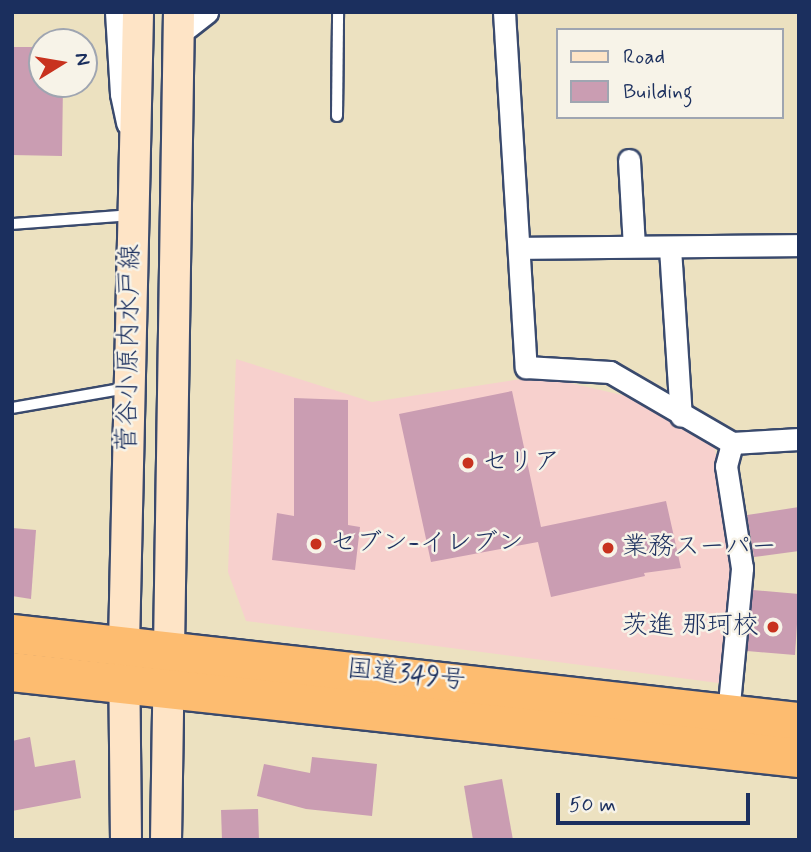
<!DOCTYPE html>
<meta charset="utf-8">
<style>
body{margin:0}
#map{position:relative;width:811px;height:852px;overflow:hidden;background:#ece1c0;font-family:Mynerve,"Klee One",sans-serif}
div>[style]{position:absolute}
[style*='--x']{left:calc(var(--x)*1px);top:calc(var(--y)*1px);width:calc(var(--w)*1px);rotate:calc(var(--a)*1deg)}
.built>*{inset:0;background:#f7d0cd}
.building>*{inset:0;background:#ca9db2}
.roads{filter:drop-shadow(2px 0 #3a4a6d) drop-shadow(-2px 0 #3a4a6d) drop-shadow(0 2px #3a4a6d) drop-shadow(0 -2px #3a4a6d)}
.lane>*{height:10px;margin:-5px;padding:0 5px;transform-origin:5px;border-radius:5px;background:#fff}
.street>*{height:21px;margin:-10.5px;padding:0 10.5px;transform-origin:10.5px;border-radius:10.5px;background:#fff}
.secondary>*{height:30px;margin:-15px;padding:0 15px;transform-origin:15px;border-radius:15px;background:#fee4c6}
.highway>*{height:38px;margin:-19px;padding:0 19px;transform-origin:19px;border-radius:19px;background:#fdbc70}
.dots>*{width:19px;height:19px;translate:-50% -50%;box-sizing:border-box;border:4px solid #f7f3e8;border-radius:50%}
span{translate:-50% -50%;white-space:nowrap;text-align:center;line-height:1.15;-webkit-text-stroke:5px #f7f3e8;paint-order:stroke}
.street-label{font-size:26px;color:#1b2f5e}
.poi-label{font-size:26px;color:#1b2f5e}
.left{translate:0 -50%;text-align:left}
.right{translate:-100% -50%;text-align:right}
.frame{position:absolute;inset:0;border:14px solid #1b2f5e;pointer-events:none}
.legend{position:absolute;left:556px;top:28px;width:228px;height:91px;box-sizing:border-box;background:#f7f3e8;border:2px solid #9fa5b1;margin:0;padding:9px 12px;list-style:none;font-size:21px;color:#1b2f5e}
.legend li{display:flex;align-items:center;gap:14px;height:35px}
.legend b{width:35px;border:2px solid #9fa5b1}
.north{position:absolute;left:28px;top:28px;width:70px;height:70px;box-sizing:border-box;background:#f7f3e8;border:2px solid #9fa5b1;border-radius:50%;rotate:79deg;font-size:19px;font-weight:700;line-height:28px;text-align:center;color:#1b2f5e}
.north::after{content:'';display:block;margin:auto;width:24px;height:32px;background:#c8321e;clip-path:polygon(50% 0,100% 100%,50% 72%,0 100%)}
.scale{position:absolute;left:556px;top:793px;width:194px;height:32px;box-sizing:border-box;border:4px solid #1b2f5e;border-top:0;padding-left:9px;font-size:21px;line-height:24px;white-space:nowrap;color:#1b2f5e;-webkit-text-stroke:5px #f7f3e8;paint-order:stroke}
</style>
<div id="map">
<div class="built">
<i style="clip-path:polygon(236px 359px,372px 402px,540px 376px,635px 398px,713px 439px,738px 574px,726px 684px,246px 621px,228px 572px)"></i>
</div>
<div class="building">
<i style="clip-path:polygon(12px 47px,42px 47px,42px 84px,63px 84px,62px 156px,12px 155px)"></i>
<i style="clip-path:polygon(512px 391px,541px 527px,666px 501px,681px 568px,644px 573px,645px 576px,551px 597px,538px 542px,431px 562px,399px 414px)"></i>
<i style="clip-path:polygon(294px 398px,348px 400px,348px 525px,360px 527px,355px 570px,272px 560px,277px 513px,294px 516px)"></i>
<i style="clip-path:polygon(799px 507px,799px 551px,754px 557px,747px 515px)"></i>
<i style="clip-path:polygon(12px 528px,36px 530px,31px 599px,12px 596px)"></i>
<i style="clip-path:polygon(753px 590px,799px 594px,795px 655px,747px 651px)"></i>
<i style="clip-path:polygon(30px 737px,35px 767px,75px 760px,81px 798px,12px 811px,12px 741px)"></i>
<i style="clip-path:polygon(312px 757px,377px 764px,372px 816px,306px 809px,257px 796px,264px 764px,310px 773px)"></i>
<i style="clip-path:polygon(502px 779px,513px 840px,473px 840px,464px 786px)"></i>
<i style="clip-path:polygon(258px 809px,259px 840px,222px 840px,221px 810px)"></i>
</div>
<div class="roads">
<div class="lane">
<i style="--x:337;--y:116;--w:104;--a:-89.4"></i>
<i style="--x:12;--y:224;--w:119;--a:-4.3"></i>
<i style="--x:12;--y:408;--w:117;--a:-9.9"></i>
</div>
<div class="street">
<i style="--x:116;--y:12;--w:82;--a:86.5"></i>
<i style="--x:121;--y:94;--w:30;--a:78"></i>
<i style="--x:504;--y:12;--w:356;--a:86.5"></i>
<i style="--x:526;--y:367;--w:84;--a:3.4"></i>
<i style="--x:610;--y:372;--w:141;--a:30.2"></i>
<i style="--x:732;--y:443;--w:67;--a:-3.4"></i>
<i style="--x:178;--y:35;--w:37;--a:-38"></i>
<i style="--x:629;--y:160;--w:86;--a:86.7"></i>
<i style="--x:519;--y:248;--w:280;--a:-0.6"></i>
<i style="--x:670;--y:248;--w:168;--a:86.3"></i>
<i style="--x:728;--y:714;--w:147;--a:-84.5"></i>
<i style="--x:742;--y:568;--w:103;--a:-98.9"></i>
<i style="--x:726;--y:466;--w:24;--a:-75"></i>
</div>
<div class="secondary">
<i style="--x:126;--y:840;--w:195;--a:-90.6"></i>
<i style="--x:124;--y:645;--w:633;--a:-88.73"></i>
<i style="--x:166;--y:840;--w:828;--a:-89.1"></i>
</div>
<div class="highway">
<i style="--x:12;--y:634;--w:792;--a:6.38"></i>
<i style="--x:12;--y:672;--w:792;--a:6.24"></i>
</div>
</div>
<div class="dots">
<i style="left:468px;top:463px;background:#c8321e"></i>
<i style="left:316px;top:544px;background:#c8321e"></i>
<i style="left:608px;top:548px;background:#c8321e"></i>
<i style="left:773px;top:627px;background:#c8321e"></i>
</div>
<div class="street-label">
<span style="left:130px;top:348px;rotate:-89deg">菅谷小原内水戸線</span>
<span style="left:406px;top:676px;rotate:6deg">国道349号</span>
</div>
<div class="poi-label">
<span class="left" style="left:482px;top:463px">セリア</span>
<span class="left" style="left:330px;top:544px">セブン-イレブン</span>
<span class="left" style="left:622px;top:548px">業務スーパー</span>
<span class="right" style="left:759px;top:627px">茨進 那珂校</span>
</div>
<div class="frame"></div>
<ul class="legend">
<li><b style="height:9px;background:#fee4c6"></b>Road</li>
<li><b style="height:19px;background:#ca9db2"></b>Building</li>
</ul>
<div class="north">N</div>
<div class="scale">50 m</div>
</div>
